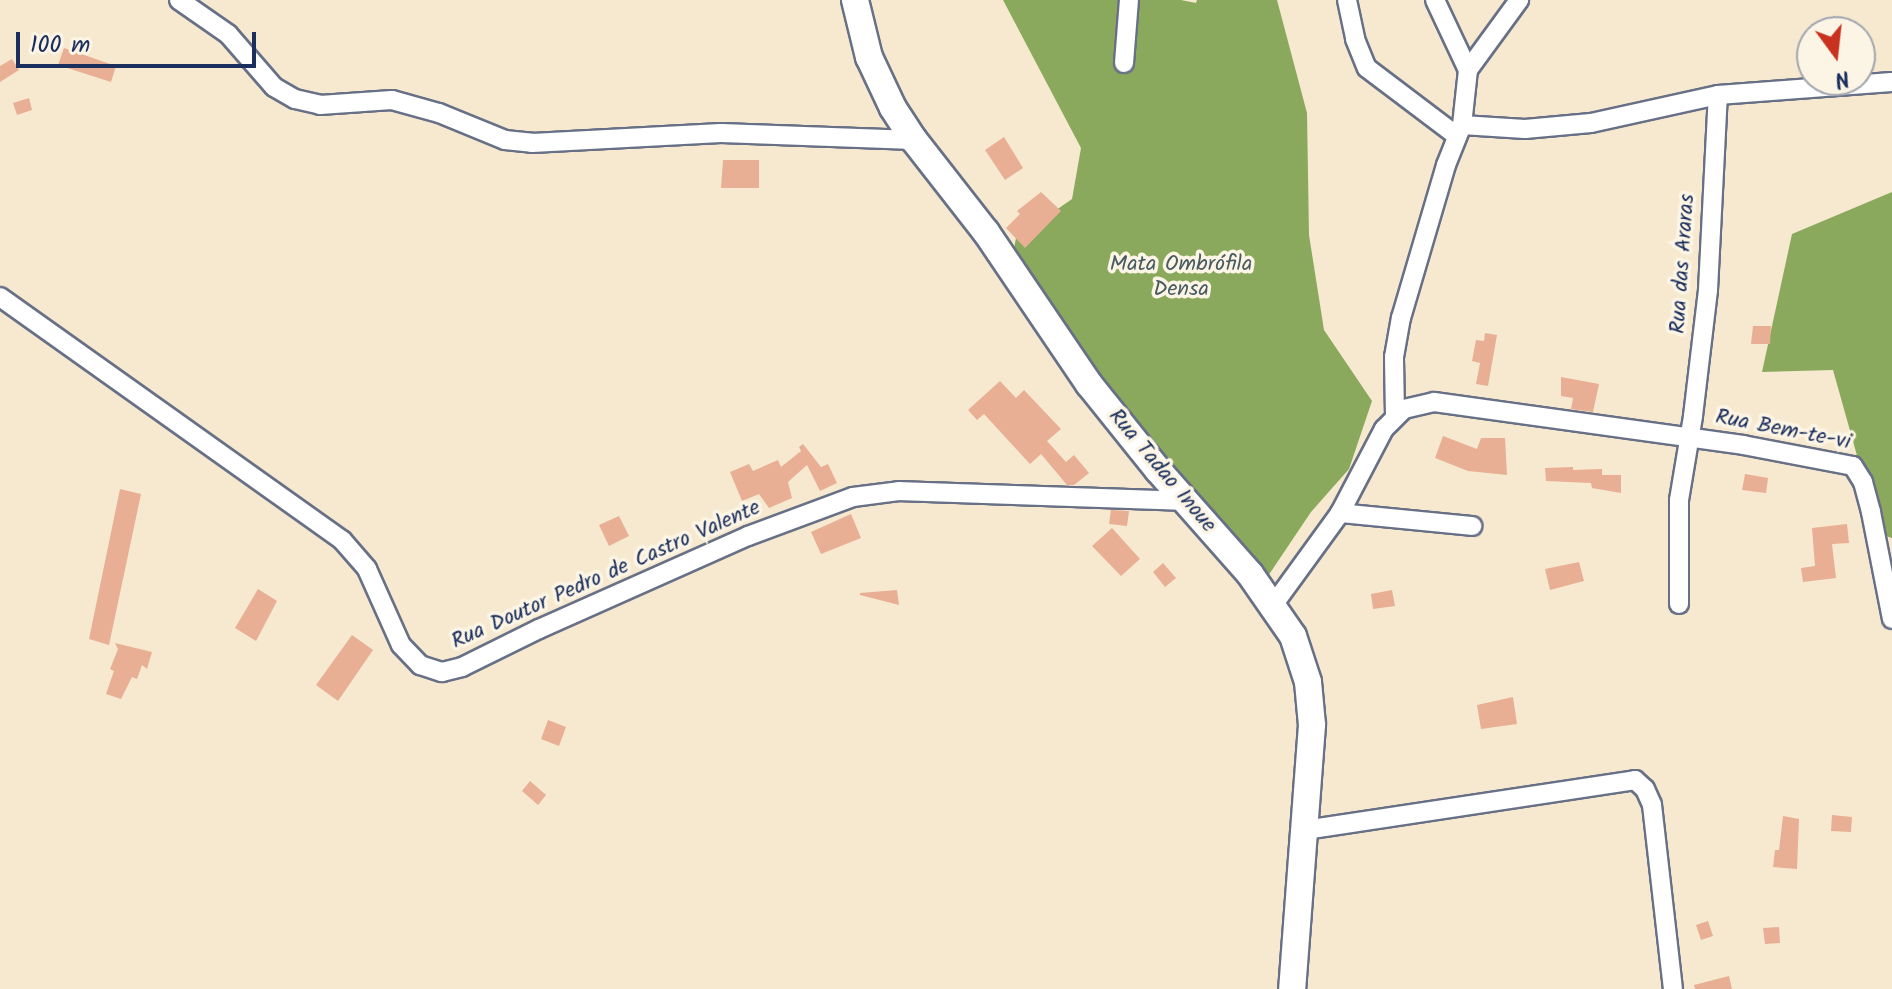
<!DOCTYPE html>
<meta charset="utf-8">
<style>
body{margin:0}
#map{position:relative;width:1892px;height:989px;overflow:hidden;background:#f6e9d0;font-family:Kalam,sans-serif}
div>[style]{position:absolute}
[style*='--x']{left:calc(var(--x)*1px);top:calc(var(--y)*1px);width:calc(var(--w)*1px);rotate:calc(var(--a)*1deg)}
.forest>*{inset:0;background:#8aa95c}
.building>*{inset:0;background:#e8af94}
.roads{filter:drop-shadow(2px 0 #687086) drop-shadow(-2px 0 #687086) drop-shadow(0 2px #687086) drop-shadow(0 -2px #687086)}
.street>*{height:18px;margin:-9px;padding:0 9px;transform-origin:9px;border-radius:9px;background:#fff}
.secondary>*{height:26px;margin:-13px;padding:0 13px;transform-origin:13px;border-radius:13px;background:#fff}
span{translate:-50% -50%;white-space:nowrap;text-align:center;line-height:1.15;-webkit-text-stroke:7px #fcf5e5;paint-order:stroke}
.park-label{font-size:22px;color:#475b61}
.street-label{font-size:22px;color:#1b2f5e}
.north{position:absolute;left:1796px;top:16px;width:80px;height:80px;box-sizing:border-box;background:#fcf5e5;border:2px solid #a2a6af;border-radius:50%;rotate:165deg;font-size:22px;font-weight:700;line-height:32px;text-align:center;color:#1b2f5e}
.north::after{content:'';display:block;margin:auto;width:28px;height:36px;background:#c8321e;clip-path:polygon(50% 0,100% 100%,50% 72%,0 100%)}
.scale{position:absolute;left:16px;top:32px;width:240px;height:36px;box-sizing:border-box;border:4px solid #1b2f5e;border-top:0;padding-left:10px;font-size:24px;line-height:28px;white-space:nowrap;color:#1b2f5e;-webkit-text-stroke:6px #fcf5e5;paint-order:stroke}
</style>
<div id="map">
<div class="forest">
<i style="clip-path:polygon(1003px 0,1181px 0,1196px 3px,1197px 0,1277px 0,1307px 113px,1309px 235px,1324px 330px,1372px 401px,1349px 469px,1311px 512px,1268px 576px,1064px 345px,1011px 264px,1016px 238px,1072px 199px,1081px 148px)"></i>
<i style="clip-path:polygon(1892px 192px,1892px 538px,1879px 534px,1833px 370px,1762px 372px,1792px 234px)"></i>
</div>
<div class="building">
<i style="clip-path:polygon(64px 48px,116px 66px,111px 82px,58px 65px)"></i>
<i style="clip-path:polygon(12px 59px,19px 70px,0 82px,0 66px)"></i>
<i style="clip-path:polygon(29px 98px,32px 110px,17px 115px,13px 103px)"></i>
<i style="clip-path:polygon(1004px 137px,1023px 168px,1005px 180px,985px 150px)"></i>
<i style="clip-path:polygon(723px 160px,759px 160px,759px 188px,721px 188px)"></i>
<i style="clip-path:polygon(1041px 192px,1061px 211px,1025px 248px,1006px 228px,1020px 214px,1017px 211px)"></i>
<i style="clip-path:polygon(1753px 326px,1771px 326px,1770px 344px,1751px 344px)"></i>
<i style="clip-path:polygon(1485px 333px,1497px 335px,1488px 386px,1476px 384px,1480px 363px,1472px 361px,1476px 340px,1484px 341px)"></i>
<i style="clip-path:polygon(1561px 377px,1599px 384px,1593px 412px,1571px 409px,1573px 398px,1561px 396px)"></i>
<i style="clip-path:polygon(1000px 381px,1016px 398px,1024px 390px,1061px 429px,1047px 441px,1066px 462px,1074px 455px,1089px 473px,1074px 485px,1067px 485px,1041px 454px,1030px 464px,984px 414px,977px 420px,968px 410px)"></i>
<i style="clip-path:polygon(1443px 436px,1477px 449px,1481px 438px,1505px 438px,1507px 475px,1468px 471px,1435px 458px)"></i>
<i style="clip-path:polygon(803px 444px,821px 467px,828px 464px,837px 483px,820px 491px,807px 465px,788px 482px,792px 498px,769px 508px,759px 494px,742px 501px,730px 472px,749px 464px,753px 471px,778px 460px,781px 467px,801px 451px,799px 447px)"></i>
<i style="clip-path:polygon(1573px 467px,1573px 470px,1602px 469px,1602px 475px,1621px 475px,1621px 493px,1592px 488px,1591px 483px,1546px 481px,1545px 468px)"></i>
<i style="clip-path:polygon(1745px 474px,1768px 478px,1766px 493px,1742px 490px)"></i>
<i style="clip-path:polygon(120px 489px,141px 494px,109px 645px,89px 639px)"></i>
<i style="clip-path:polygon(1111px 510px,1129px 511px,1127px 526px,1109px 524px)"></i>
<i style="clip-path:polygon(851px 514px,861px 538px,821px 554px,811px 532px)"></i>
<i style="clip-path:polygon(619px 516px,629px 536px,609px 546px,599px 525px)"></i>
<i style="clip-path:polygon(1847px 524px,1849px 543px,1832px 544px,1836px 578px,1803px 582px,1801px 568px,1815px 566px,1812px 528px)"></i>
<i style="clip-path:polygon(1112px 528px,1140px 559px,1121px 576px,1092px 546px)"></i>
<i style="clip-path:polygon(1579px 562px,1584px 581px,1550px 590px,1545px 569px)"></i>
<i style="clip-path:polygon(1163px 563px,1176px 578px,1165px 587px,1153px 572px)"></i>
<i style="clip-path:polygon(258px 589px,277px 601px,256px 641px,235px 628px)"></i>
<i style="clip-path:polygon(897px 590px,899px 605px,860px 595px,860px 593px)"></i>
<i style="clip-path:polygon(1392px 590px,1395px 606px,1373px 609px,1371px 594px)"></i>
<i style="clip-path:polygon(352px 635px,373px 650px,338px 701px,316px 685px)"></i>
<i style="clip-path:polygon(115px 643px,152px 652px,147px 669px,142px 665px,137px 679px,132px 677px,121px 699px,106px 694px,114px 671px,110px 669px,118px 649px)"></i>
<i style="clip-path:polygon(1513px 697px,1517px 724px,1481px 729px,1477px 705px)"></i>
<i style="clip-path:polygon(548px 720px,566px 727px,559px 746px,541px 739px)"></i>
<i style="clip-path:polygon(530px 781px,546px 795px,538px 805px,522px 791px)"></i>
<i style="clip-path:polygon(1832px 815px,1852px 817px,1851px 832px,1831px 831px)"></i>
<i style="clip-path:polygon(1783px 816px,1799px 819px,1797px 869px,1773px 867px,1775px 850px,1779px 850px)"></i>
<i style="clip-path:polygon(1708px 921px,1713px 936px,1701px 940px,1696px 925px)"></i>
<i style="clip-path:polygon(1779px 927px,1780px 943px,1765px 944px,1763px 928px)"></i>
<i style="clip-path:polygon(1729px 976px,1732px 989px,1695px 989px,1694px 985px)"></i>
</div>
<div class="roads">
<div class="street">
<i style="--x:179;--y:0;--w:60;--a:34.8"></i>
<i style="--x:228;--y:34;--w:70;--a:49"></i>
<i style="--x:274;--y:87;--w:24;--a:30"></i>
<i style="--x:295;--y:99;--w:26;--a:13"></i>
<i style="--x:320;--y:105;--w:72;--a:-4"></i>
<i style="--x:392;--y:100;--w:49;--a:15.5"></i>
<i style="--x:439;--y:113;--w:71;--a:22.2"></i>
<i style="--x:505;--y:140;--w:27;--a:6"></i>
<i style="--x:532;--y:143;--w:189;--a:-3"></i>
<i style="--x:721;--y:133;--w:193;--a:2.1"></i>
<i style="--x:1347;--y:0;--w:40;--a:78"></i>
<i style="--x:1355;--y:39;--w:31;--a:68"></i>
<i style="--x:1367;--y:68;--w:113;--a:37.1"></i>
<i style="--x:1435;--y:0;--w:77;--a:64.8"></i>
<i style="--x:1468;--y:70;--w:55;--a:96.2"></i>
<i style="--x:1124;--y:63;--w:63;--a:-85.5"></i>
<i style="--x:1468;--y:70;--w:87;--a:-53.9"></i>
<i style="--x:0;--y:297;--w:420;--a:35.4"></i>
<i style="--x:342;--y:540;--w:38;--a:49"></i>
<i style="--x:367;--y:569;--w:83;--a:65.9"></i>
<i style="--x:401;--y:645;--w:28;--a:46"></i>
<i style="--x:420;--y:665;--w:23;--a:18"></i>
<i style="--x:442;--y:672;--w:21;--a:-14"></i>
<i style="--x:462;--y:667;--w:86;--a:-26.3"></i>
<i style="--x:539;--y:629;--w:229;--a:-24"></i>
<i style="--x:748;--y:536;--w:112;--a:-20.4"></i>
<i style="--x:853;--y:497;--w:46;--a:-7.4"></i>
<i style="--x:899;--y:491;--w:287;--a:2"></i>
<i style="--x:1395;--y:416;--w:59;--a:-91"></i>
<i style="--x:1394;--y:357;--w:40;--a:-80"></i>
<i style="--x:1401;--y:318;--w:159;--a:-73.6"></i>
<i style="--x:1446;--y:165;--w:43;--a:-68.2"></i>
<i style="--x:1462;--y:125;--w:63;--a:3.6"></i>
<i style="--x:1525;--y:129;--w:66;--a:-5.2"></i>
<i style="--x:1591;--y:123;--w:130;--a:-12.4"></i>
<i style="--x:1718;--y:95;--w:174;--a:-4.3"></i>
<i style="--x:1340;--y:513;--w:133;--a:5.6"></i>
<i style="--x:1274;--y:604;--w:112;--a:-54"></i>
<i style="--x:1340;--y:513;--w:95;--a:-62.4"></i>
<i style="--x:1384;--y:429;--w:28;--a:-45"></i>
<i style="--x:1404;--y:409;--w:31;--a:-13"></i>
<i style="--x:1434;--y:402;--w:312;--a:7.9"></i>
<i style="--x:1743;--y:445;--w:112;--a:10.8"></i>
<i style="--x:1853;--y:466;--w:19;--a:58"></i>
<i style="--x:1863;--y:482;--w:31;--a:75"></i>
<i style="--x:1871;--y:512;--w:109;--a:78.9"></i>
<i style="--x:1679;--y:604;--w:104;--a:-90"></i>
<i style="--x:1679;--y:500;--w:85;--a:-80.5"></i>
<i style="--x:1693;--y:416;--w:127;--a:-83.2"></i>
<i style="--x:1708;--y:290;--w:195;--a:-87.1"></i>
<i style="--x:1305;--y:830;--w:334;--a:-8.6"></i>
<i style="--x:1635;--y:780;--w:13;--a:42"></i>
<i style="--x:1645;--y:789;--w:17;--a:66"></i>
<i style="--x:1652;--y:805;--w:185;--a:83.5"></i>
</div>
<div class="secondary">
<i style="--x:855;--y:0;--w:59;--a:76.2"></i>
<i style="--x:869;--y:57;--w:56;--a:64.8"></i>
<i style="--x:893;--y:108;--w:38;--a:57"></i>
<i style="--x:914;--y:140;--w:117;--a:52"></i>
<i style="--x:986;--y:232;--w:184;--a:55.9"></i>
<i style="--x:1089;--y:384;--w:110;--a:51.3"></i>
<i style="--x:1158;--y:470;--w:139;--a:48.5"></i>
<i style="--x:1250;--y:574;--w:75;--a:55.3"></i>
<i style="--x:1293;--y:636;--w:48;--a:71.9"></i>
<i style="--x:1308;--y:682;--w:43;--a:84.7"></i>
<i style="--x:1312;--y:725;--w:265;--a:94.3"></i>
</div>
</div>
<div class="park-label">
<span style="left:1181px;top:277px">Mata Ombrófila<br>Densa</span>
</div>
<div class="street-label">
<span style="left:1683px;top:264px;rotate:-86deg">Rua das Araras</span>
<span style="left:1783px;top:430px;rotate:11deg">Rua Bem-te-vi</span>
<span style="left:1162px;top:471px;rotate:50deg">Rua Tadao Inoue</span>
<span style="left:606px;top:575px;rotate:-24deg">Rua Doutor Pedro de Castro Valente</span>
</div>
<div class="north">N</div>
<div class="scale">100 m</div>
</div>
